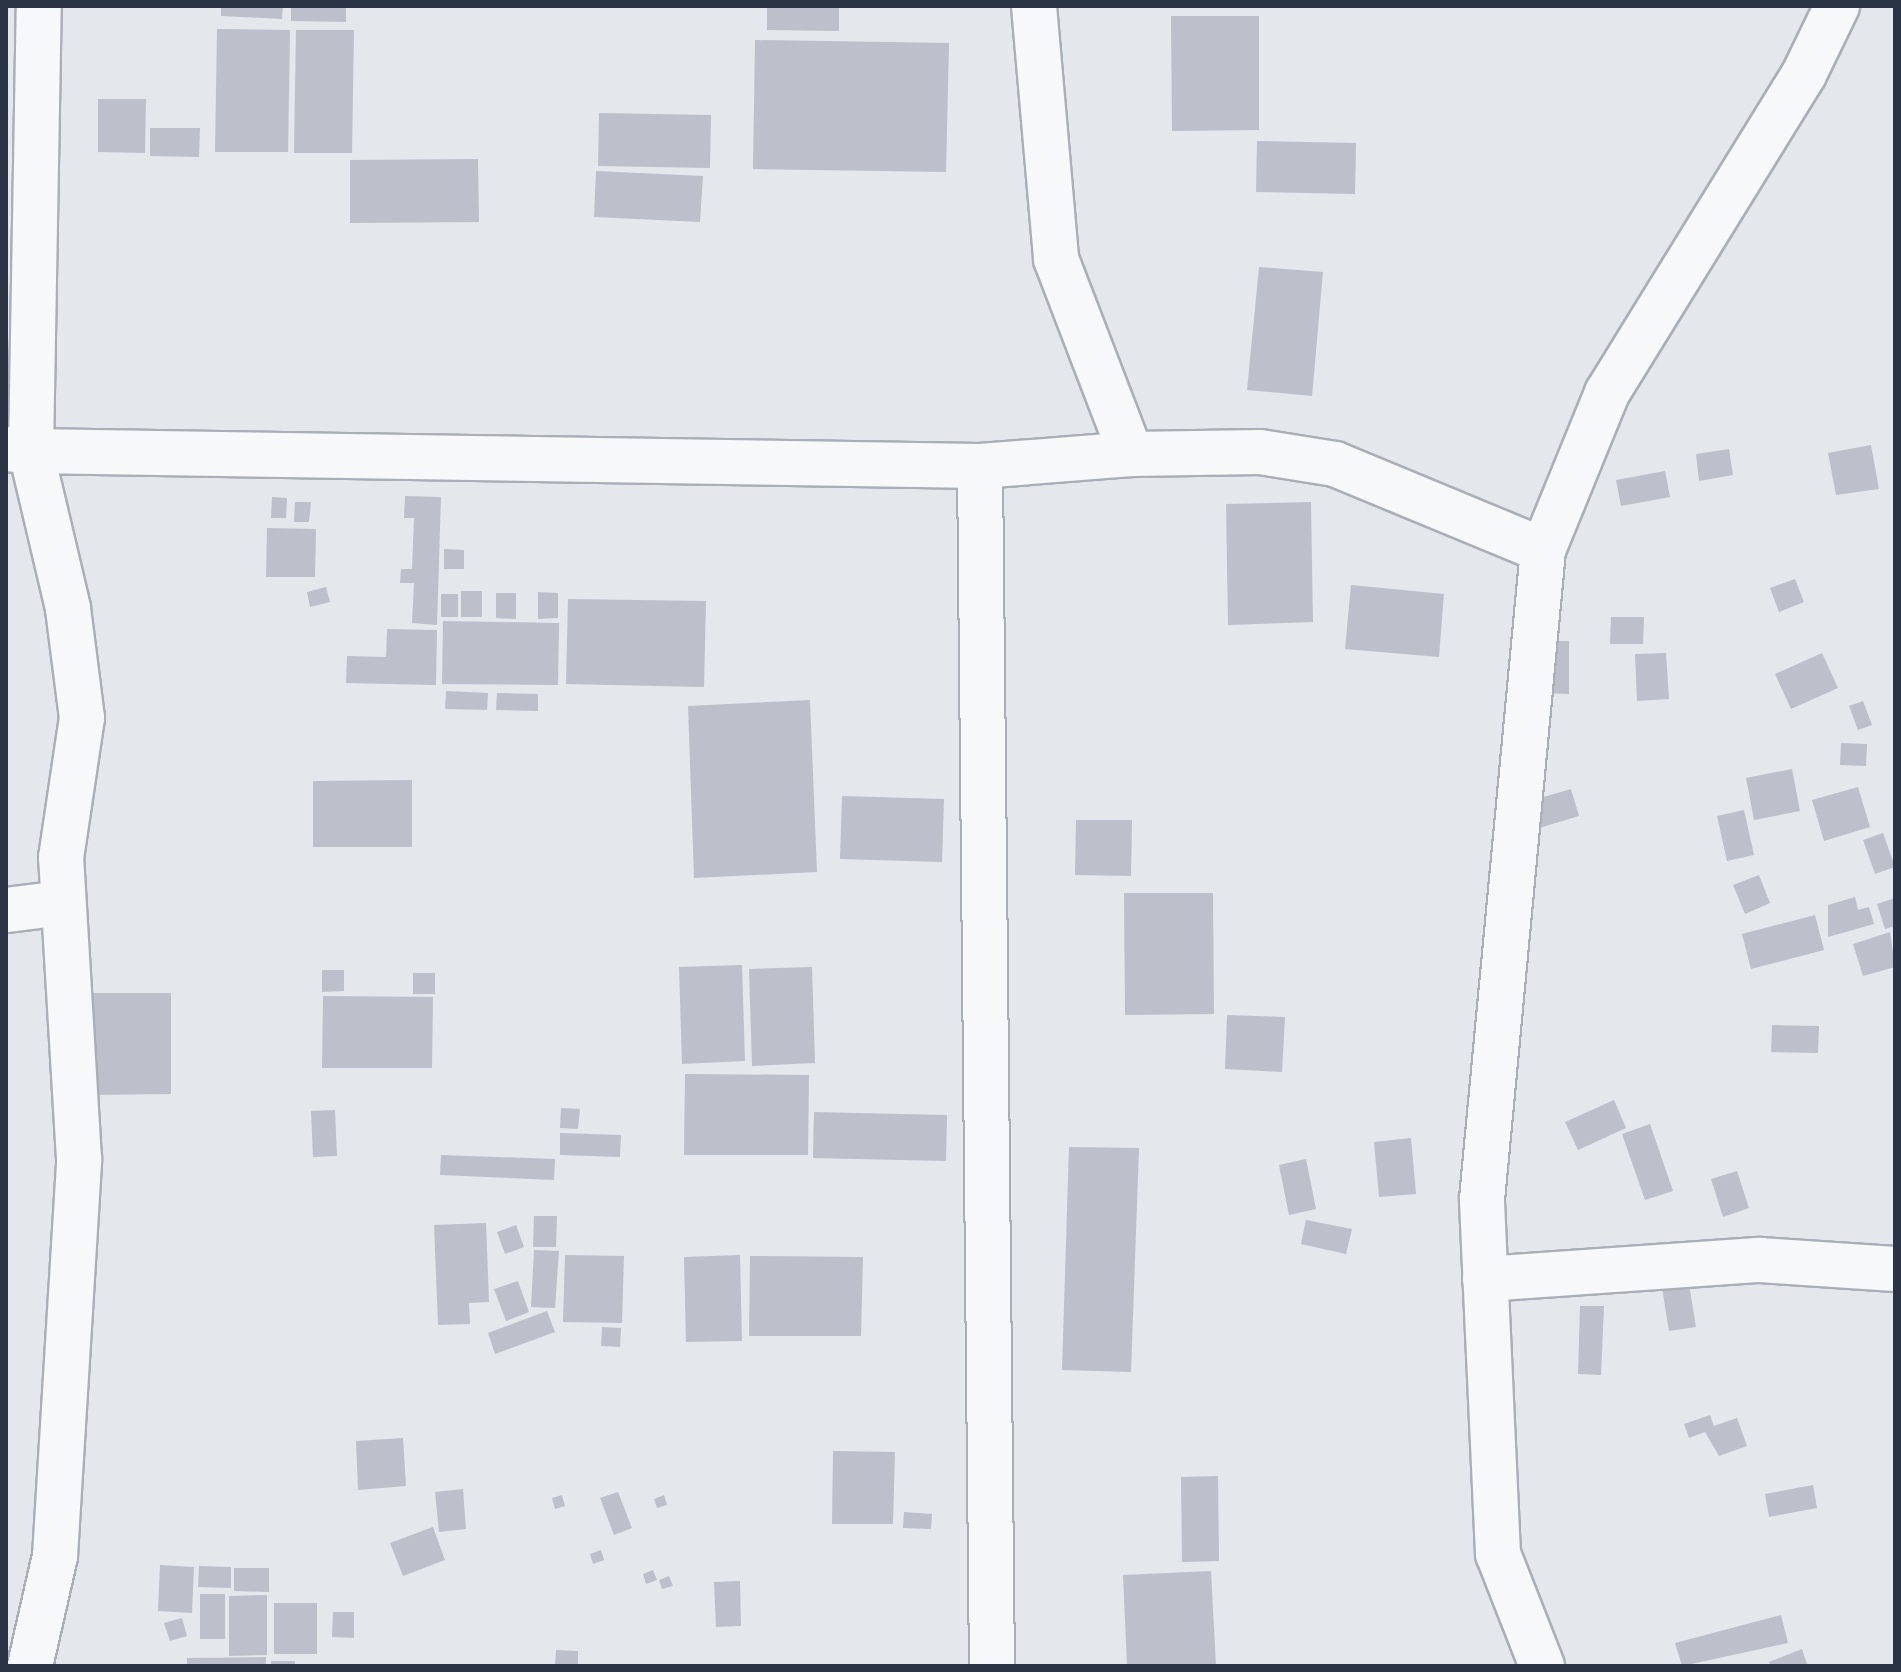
<!DOCTYPE html>
<style>
body{margin:0}
#map{position:relative;width:1901px;height:1672px;overflow:hidden;background:#e4e7ec;font-family:"Fira Sans",sans-serif}
div>[style]{position:absolute}
[style*='--x']{left:calc(var(--x)*1px);top:calc(var(--y)*1px);width:calc(var(--w)*1px);rotate:calc(var(--a)*1deg)}
.building>*{inset:0;background:#bbc0ca}
.roads{filter:drop-shadow(2px 0 #a9aeb7) drop-shadow(-2px 0 #a9aeb7) drop-shadow(0 2px #a9aeb7) drop-shadow(0 -2px #a9aeb7)}
.minor>*{height:44px;margin:-22px;padding:0 22px;transform-origin:22px;border-radius:22px;background:#f7f8fa}
span{translate:-50% -50%;white-space:nowrap;text-align:center;line-height:1.15;-webkit-text-stroke:7px #f4f6f9;paint-order:stroke}
.frame{position:absolute;inset:0;border:8px solid #2b3445;pointer-events:none}
</style>
<div id="map">
<div class="building">
<i style="clip-path:polygon(221px 6px,283px 6px,282px 19px,221px 16px)"></i>
<i style="clip-path:polygon(291px 6px,346px 6px,346px 22px,291px 21px)"></i>
<i style="clip-path:polygon(767px 6px,839px 6px,839px 31px,767px 30px)"></i>
<i style="clip-path:polygon(1171px 16px,1259px 16px,1259px 130px,1172px 131px)"></i>
<i style="clip-path:polygon(217px 29px,290px 30px,288px 152px,215px 152px)"></i>
<i style="clip-path:polygon(296px 30px,354px 30px,352px 153px,294px 153px)"></i>
<i style="clip-path:polygon(755px 40px,949px 43px,946px 172px,753px 169px)"></i>
<i style="clip-path:polygon(98px 99px,146px 99px,145px 153px,98px 152px)"></i>
<i style="clip-path:polygon(599px 113px,711px 115px,710px 168px,598px 166px)"></i>
<i style="clip-path:polygon(150px 128px,200px 128px,199px 157px,150px 156px)"></i>
<i style="clip-path:polygon(1257px 141px,1356px 143px,1355px 194px,1256px 192px)"></i>
<i style="clip-path:polygon(478px 159px,479px 222px,350px 223px,350px 160px)"></i>
<i style="clip-path:polygon(596px 171px,703px 176px,700px 222px,594px 217px)"></i>
<i style="clip-path:polygon(1259px 267px,1323px 272px,1312px 396px,1247px 390px)"></i>
<i style="clip-path:polygon(1871px 445px,1879px 489px,1836px 495px,1828px 453px)"></i>
<i style="clip-path:polygon(1729px 449px,1733px 475px,1699px 481px,1696px 454px)"></i>
<i style="clip-path:polygon(1665px 471px,1670px 497px,1621px 506px,1616px 480px)"></i>
<i style="clip-path:polygon(405px 496px,441px 497px,437px 625px,412px 623px,414px 583px,400px 583px,401px 569px,412px 569px,414px 518px,404px 518px)"></i>
<i style="clip-path:polygon(272px 497px,287px 498px,286px 518px,271px 518px)"></i>
<i style="clip-path:polygon(295px 502px,311px 502px,309px 522px,294px 522px)"></i>
<i style="clip-path:polygon(1311px 502px,1313px 622px,1228px 625px,1226px 504px)"></i>
<i style="clip-path:polygon(267px 528px,316px 529px,315px 577px,266px 577px)"></i>
<i style="clip-path:polygon(444px 549px,464px 550px,464px 569px,444px 569px)"></i>
<i style="clip-path:polygon(1795px 579px,1804px 602px,1779px 612px,1770px 588px)"></i>
<i style="clip-path:polygon(1351px 585px,1444px 594px,1439px 657px,1345px 649px)"></i>
<i style="clip-path:polygon(326px 587px,330px 602px,310px 607px,307px 592px)"></i>
<i style="clip-path:polygon(461px 591px,482px 591px,482px 617px,461px 617px)"></i>
<i style="clip-path:polygon(538px 592px,558px 593px,558px 618px,538px 619px)"></i>
<i style="clip-path:polygon(496px 593px,516px 593px,516px 619px,496px 618px)"></i>
<i style="clip-path:polygon(441px 594px,458px 594px,458px 617px,441px 617px)"></i>
<i style="clip-path:polygon(568px 599px,706px 601px,704px 687px,566px 684px)"></i>
<i style="clip-path:polygon(1611px 617px,1644px 617px,1643px 644px,1610px 644px)"></i>
<i style="clip-path:polygon(443px 621px,559px 623px,558px 685px,442px 684px)"></i>
<i style="clip-path:polygon(387px 629px,437px 630px,436px 685px,346px 683px,347px 656px,386px 657px)"></i>
<i style="clip-path:polygon(1540px 641px,1569px 641px,1569px 694px,1539px 693px)"></i>
<i style="clip-path:polygon(1666px 653px,1669px 699px,1637px 701px,1635px 654px)"></i>
<i style="clip-path:polygon(1822px 653px,1838px 688px,1791px 709px,1775px 674px)"></i>
<i style="clip-path:polygon(446px 691px,488px 693px,487px 710px,445px 709px)"></i>
<i style="clip-path:polygon(497px 693px,538px 694px,538px 711px,496px 710px)"></i>
<i style="clip-path:polygon(810px 700px,817px 872px,694px 878px,688px 706px)"></i>
<i style="clip-path:polygon(1863px 701px,1872px 725px,1858px 730px,1849px 706px)"></i>
<i style="clip-path:polygon(1841px 743px,1867px 744px,1866px 766px,1840px 765px)"></i>
<i style="clip-path:polygon(1792px 769px,1800px 811px,1754px 820px,1746px 778px)"></i>
<i style="clip-path:polygon(412px 780px,412px 847px,313px 847px,313px 781px)"></i>
<i style="clip-path:polygon(1858px 787px,1870px 827px,1824px 841px,1812px 800px)"></i>
<i style="clip-path:polygon(1571px 789px,1579px 816px,1529px 831px,1520px 804px)"></i>
<i style="clip-path:polygon(842px 796px,944px 799px,942px 862px,840px 859px)"></i>
<i style="clip-path:polygon(1744px 810px,1754px 855px,1727px 861px,1717px 816px)"></i>
<i style="clip-path:polygon(1076px 820px,1132px 820px,1131px 876px,1075px 875px)"></i>
<i style="clip-path:polygon(1883px 833px,1895px 867px,1875px 874px,1863px 840px)"></i>
<i style="clip-path:polygon(1759px 875px,1770px 903px,1745px 914px,1733px 885px)"></i>
<i style="clip-path:polygon(1124px 893px,1213px 893px,1214px 1014px,1125px 1015px)"></i>
<i style="clip-path:polygon(1855px 897px,1858px 910px,1869px 907px,1874px 924px,1828px 937px,1828px 905px)"></i>
<i style="clip-path:polygon(1895px 898px,1895px 926px,1885px 929px,1877px 904px)"></i>
<i style="clip-path:polygon(1815px 915px,1824px 950px,1751px 969px,1742px 934px)"></i>
<i style="clip-path:polygon(1890px 932px,1895px 967px,1863px 976px,1853px 944px)"></i>
<i style="clip-path:polygon(742px 965px,745px 1061px,682px 1064px,679px 967px)"></i>
<i style="clip-path:polygon(812px 967px,815px 1063px,752px 1066px,749px 969px)"></i>
<i style="clip-path:polygon(322px 970px,344px 970px,344px 991px,322px 992px)"></i>
<i style="clip-path:polygon(413px 973px,435px 973px,435px 994px,413px 994px)"></i>
<i style="clip-path:polygon(90px 993px,171px 993px,171px 1094px,89px 1095px)"></i>
<i style="clip-path:polygon(323px 996px,433px 997px,432px 1068px,322px 1068px)"></i>
<i style="clip-path:polygon(1227px 1015px,1285px 1017px,1282px 1072px,1225px 1069px)"></i>
<i style="clip-path:polygon(1772px 1025px,1819px 1026px,1818px 1053px,1771px 1052px)"></i>
<i style="clip-path:polygon(685px 1074px,809px 1075px,808px 1155px,684px 1155px)"></i>
<i style="clip-path:polygon(1614px 1100px,1626px 1128px,1578px 1150px,1565px 1122px)"></i>
<i style="clip-path:polygon(561px 1108px,580px 1109px,578px 1129px,560px 1128px)"></i>
<i style="clip-path:polygon(335px 1110px,337px 1156px,313px 1157px,311px 1111px)"></i>
<i style="clip-path:polygon(814px 1112px,947px 1115px,946px 1161px,813px 1158px)"></i>
<i style="clip-path:polygon(1650px 1124px,1673px 1191px,1645px 1200px,1622px 1134px)"></i>
<i style="clip-path:polygon(560px 1133px,621px 1135px,620px 1157px,560px 1155px)"></i>
<i style="clip-path:polygon(1411px 1138px,1416px 1194px,1379px 1197px,1374px 1142px)"></i>
<i style="clip-path:polygon(1069px 1147px,1139px 1148px,1131px 1372px,1062px 1370px)"></i>
<i style="clip-path:polygon(441px 1155px,555px 1159px,554px 1180px,440px 1175px)"></i>
<i style="clip-path:polygon(1306px 1159px,1316px 1209px,1289px 1215px,1279px 1165px)"></i>
<i style="clip-path:polygon(1737px 1171px,1749px 1208px,1723px 1217px,1711px 1179px)"></i>
<i style="clip-path:polygon(534px 1216px,557px 1216px,556px 1247px,533px 1247px)"></i>
<i style="clip-path:polygon(1306px 1220px,1352px 1229px,1346px 1254px,1301px 1244px)"></i>
<i style="clip-path:polygon(486px 1223px,489px 1302px,469px 1303px,470px 1324px,438px 1325px,434px 1225px)"></i>
<i style="clip-path:polygon(516px 1225px,524px 1247px,505px 1254px,497px 1232px)"></i>
<i style="clip-path:polygon(534px 1250px,559px 1251px,555px 1308px,531px 1307px)"></i>
<i style="clip-path:polygon(565px 1255px,624px 1256px,622px 1323px,563px 1322px)"></i>
<i style="clip-path:polygon(740px 1255px,742px 1341px,686px 1342px,684px 1257px)"></i>
<i style="clip-path:polygon(750px 1256px,863px 1257px,861px 1336px,749px 1336px)"></i>
<i style="clip-path:polygon(518px 1281px,529px 1312px,506px 1321px,494px 1289px)"></i>
<i style="clip-path:polygon(1689px 1284px,1696px 1327px,1669px 1331px,1662px 1288px)"></i>
<i style="clip-path:polygon(1580px 1306px,1604px 1306px,1601px 1375px,1578px 1374px)"></i>
<i style="clip-path:polygon(547px 1311px,555px 1332px,495px 1354px,488px 1333px)"></i>
<i style="clip-path:polygon(602px 1327px,621px 1328px,620px 1347px,601px 1346px)"></i>
<i style="clip-path:polygon(1710px 1415px,1714px 1426px,1737px 1418px,1747px 1446px,1719px 1456px,1705px 1432px,1689px 1438px,1684px 1424px)"></i>
<i style="clip-path:polygon(403px 1438px,406px 1486px,358px 1490px,356px 1441px)"></i>
<i style="clip-path:polygon(833px 1451px,895px 1452px,893px 1524px,832px 1524px)"></i>
<i style="clip-path:polygon(1218px 1476px,1219px 1561px,1182px 1562px,1181px 1477px)"></i>
<i style="clip-path:polygon(1813px 1485px,1817px 1508px,1769px 1517px,1765px 1494px)"></i>
<i style="clip-path:polygon(463px 1489px,466px 1529px,439px 1532px,435px 1492px)"></i>
<i style="clip-path:polygon(618px 1492px,632px 1528px,614px 1535px,600px 1498px)"></i>
<i style="clip-path:polygon(562px 1495px,565px 1506px,555px 1509px,552px 1498px)"></i>
<i style="clip-path:polygon(664px 1495px,667px 1505px,657px 1508px,654px 1499px)"></i>
<i style="clip-path:polygon(904px 1512px,932px 1514px,931px 1529px,903px 1528px)"></i>
<i style="clip-path:polygon(433px 1527px,445px 1560px,403px 1576px,390px 1543px)"></i>
<i style="clip-path:polygon(601px 1550px,604px 1560px,593px 1564px,590px 1554px)"></i>
<i style="clip-path:polygon(160px 1565px,194px 1567px,192px 1613px,158px 1611px)"></i>
<i style="clip-path:polygon(199px 1566px,231px 1567px,231px 1588px,198px 1587px)"></i>
<i style="clip-path:polygon(234px 1568px,269px 1568px,269px 1592px,234px 1591px)"></i>
<i style="clip-path:polygon(653px 1570px,657px 1580px,646px 1584px,643px 1574px)"></i>
<i style="clip-path:polygon(1211px 1571px,1216px 1666px,1127px 1666px,1123px 1575px)"></i>
<i style="clip-path:polygon(669px 1576px,673px 1586px,662px 1589px,659px 1580px)"></i>
<i style="clip-path:polygon(740px 1581px,741px 1626px,716px 1627px,714px 1582px)"></i>
<i style="clip-path:polygon(200px 1594px,225px 1594px,225px 1639px,200px 1639px)"></i>
<i style="clip-path:polygon(267px 1595px,267px 1655px,229px 1656px,229px 1596px)"></i>
<i style="clip-path:polygon(274px 1603px,317px 1603px,317px 1654px,274px 1654px)"></i>
<i style="clip-path:polygon(333px 1612px,354px 1612px,354px 1638px,332px 1637px)"></i>
<i style="clip-path:polygon(1781px 1615px,1788px 1643px,1682px 1666px,1675px 1643px)"></i>
<i style="clip-path:polygon(182px 1618px,187px 1636px,170px 1641px,164px 1623px)"></i>
<i style="clip-path:polygon(1802px 1649px,1807px 1664px,1771px 1666px,1769px 1662px)"></i>
<i style="clip-path:polygon(556px 1650px,578px 1651px,578px 1666px,555px 1666px)"></i>
<i style="clip-path:polygon(266px 1657px,266px 1666px,187px 1666px,187px 1658px)"></i>
<i style="clip-path:polygon(271px 1661px,295px 1661px,295px 1666px,271px 1666px)"></i>
</div>
<div class="roads">
<div class="minor">
<i style="--x:1034;--y:6;--w:254;--a:85"></i>
<i style="--x:1056;--y:259;--w:209;--a:69"></i>
<i style="--x:1131;--y:454;--w:129;--a:-0.9"></i>
<i style="--x:1260;--y:452;--w:76;--a:9.1"></i>
<i style="--x:1335;--y:464;--w:225;--a:22.5"></i>
<i style="--x:6;--y:449;--w:25;--a:5"></i>
<i style="--x:31;--y:451;--w:445;--a:-89"></i>
<i style="--x:980;--y:466;--w:1200;--a:89.43"></i>
<i style="--x:6;--y:910;--w:57;--a:-7"></i>
<i style="--x:1485;--y:1279;--w:276;--a:-4"></i>
<i style="--x:1760;--y:1260;--w:135;--a:3.8"></i>
<i style="--x:30;--y:1666;--w:113;--a:-77.2"></i>
<i style="--x:55;--y:1556;--w:398;--a:-86.5"></i>
<i style="--x:79;--y:1159;--w:302;--a:-93.4"></i>
<i style="--x:61;--y:858;--w:142;--a:-81.5"></i>
<i style="--x:82;--y:718;--w:111;--a:-97.3"></i>
<i style="--x:68;--y:608;--w:161;--a:-103.3"></i>
<i style="--x:31;--y:451;--w:949;--a:0.91"></i>
<i style="--x:980;--y:466;--w:151;--a:-4.5"></i>
<i style="--x:1542;--y:1666;--w:120;--a:-111.4"></i>
<i style="--x:1498;--y:1554;--w:355;--a:-92.6"></i>
<i style="--x:1482;--y:1199;--w:652;--a:-84.63"></i>
<i style="--x:1543;--y:550;--w:170;--a:-67.8"></i>
<i style="--x:1607;--y:393;--w:375;--a:-58.3"></i>
<i style="--x:1804;--y:74;--w:76;--a:-64.1"></i>
</div>
</div>
<div class="frame"></div>
</div>
